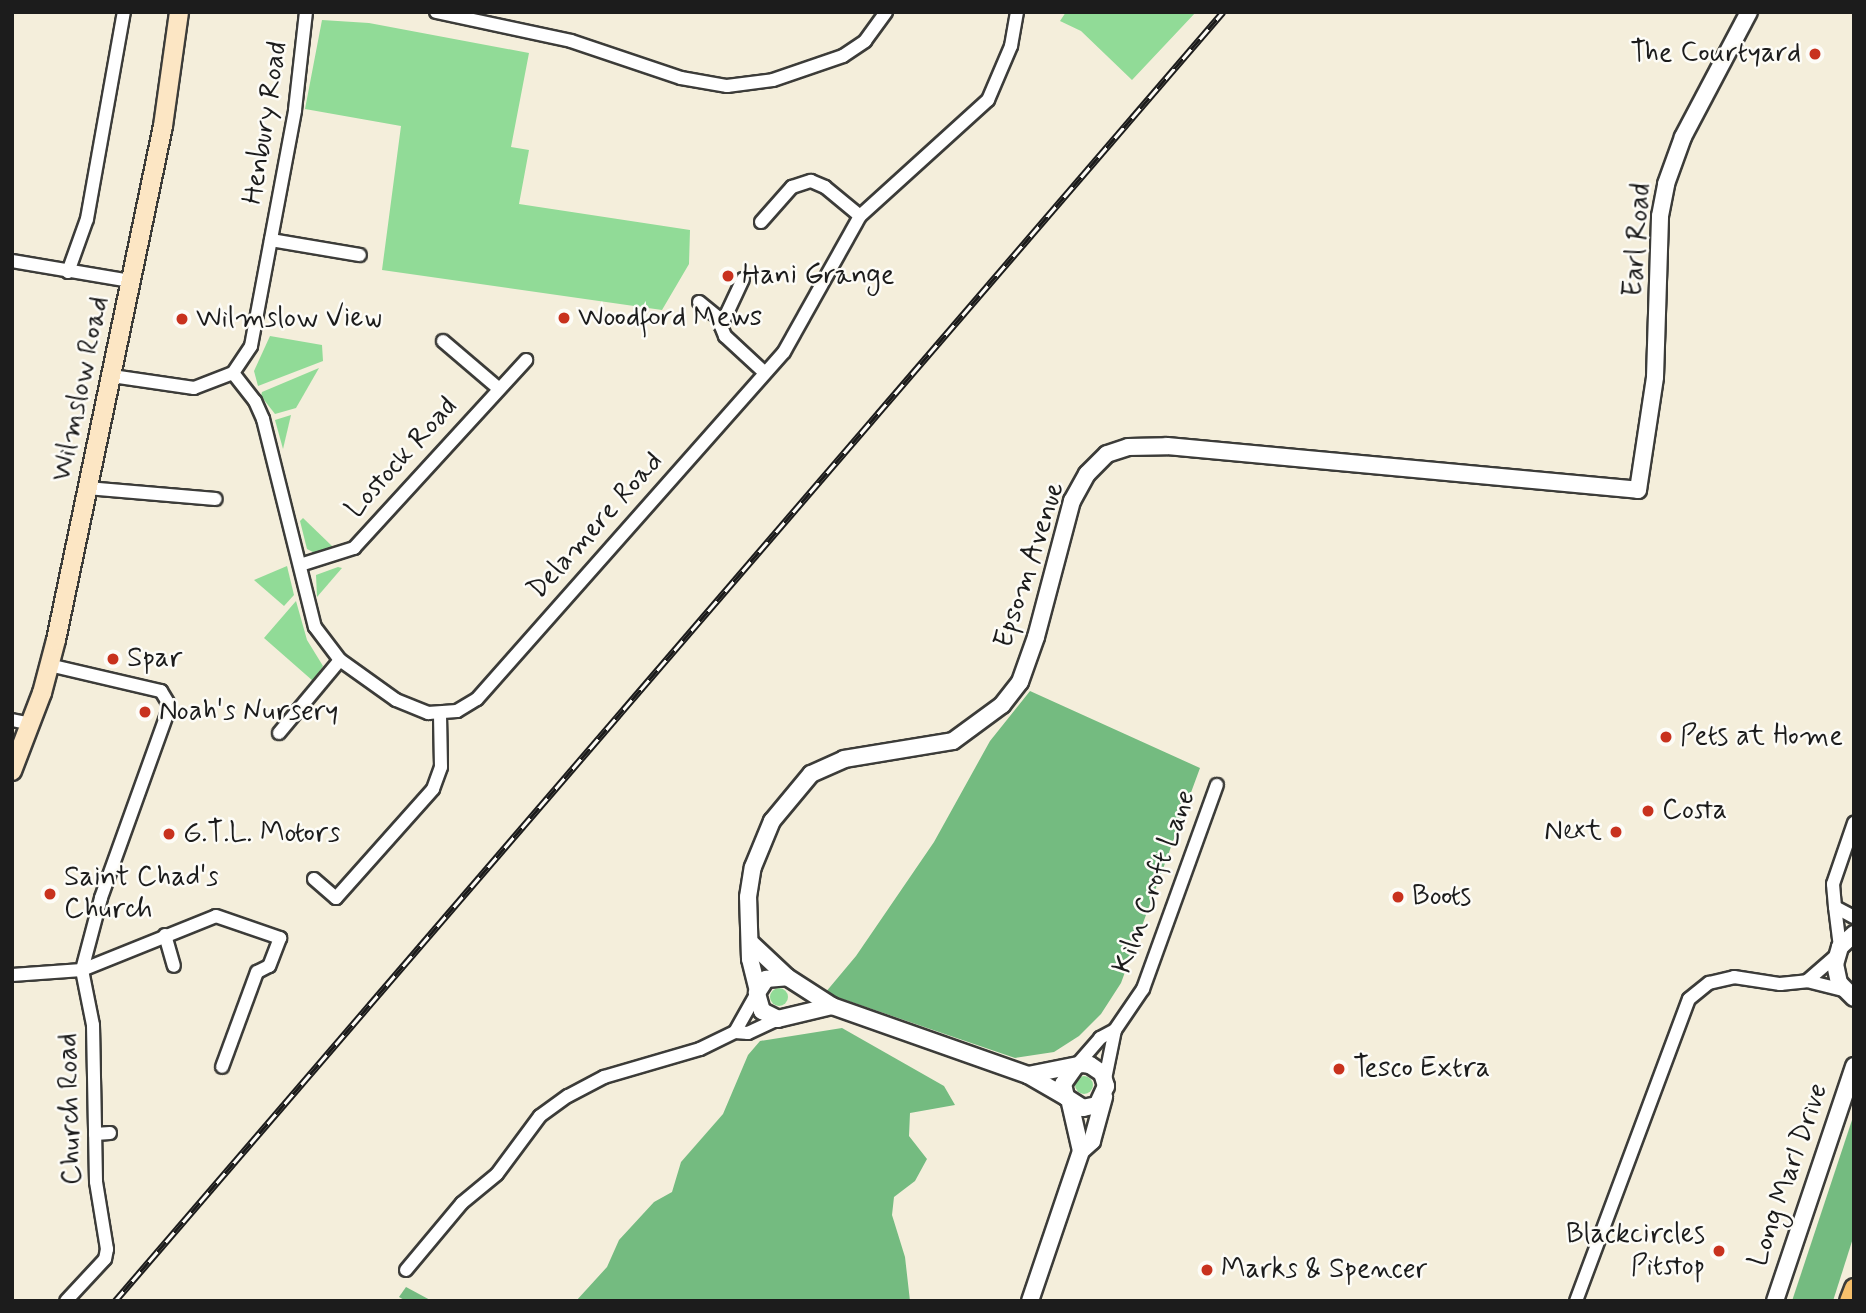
<!DOCTYPE html>
<style>
body{margin:0}
#map{position:relative;width:1866px;height:1313px;overflow:hidden;background:#f4eedb;font-family:Mynerve,sans-serif}
div>[style]{position:absolute}
[style*='--x']{left:calc(var(--x)*1px);top:calc(var(--y)*1px);width:calc(var(--w)*1px);rotate:calc(var(--a)*1deg)}
.green>*{inset:0;background:#91db97}
.round{border-radius:50%}
.forest>*{inset:0;background:#74bb80}
.roads{filter:drop-shadow(2px 0 #3c3c39) drop-shadow(-2px 0 #3c3c39) drop-shadow(0 2px #3c3c39) drop-shadow(0 -2px #3c3c39)}
.minor>*{height:12px;margin:-6px;padding:0 6px;transform-origin:6px;border-radius:6px;background:#fff}
.tertiary>*{height:16px;margin:-8px;padding:0 8px;transform-origin:8px;border-radius:8px;background:#fff}
.secondary>*{height:18px;margin:-9px;padding:0 9px;transform-origin:9px;border-radius:9px;background:#fce6c4}
.trunk>*{height:19px;margin:-9.5px;padding:0 9.5px;transform-origin:9.5px;border-radius:9.5px;background:#f7c06c}
.rail>*{height:7px;margin-top:-3.5px;transform-origin:0;background:repeating-linear-gradient(90deg,#fdfcf7 0 13px,#1c1c1c 0 26px);box-sizing:border-box;border-block:2px solid #1c1c1c}
.dots>*{width:19px;height:19px;translate:-50% -50%;box-sizing:border-box;border:4px solid #fdfcf7;border-radius:50%}
span{translate:-50% -50%;white-space:nowrap;text-align:center;line-height:1.15;-webkit-text-stroke:5px #fdfcf7;paint-order:stroke}
.poi-label{font-size:28px;color:#1c1c1c}
.right{translate:-100% -50%;text-align:right}
.left{translate:0 -50%;text-align:left}
.street-label{font-size:28px;color:#1c1c1c}
.frame{position:absolute;inset:0;border:14px solid #1c1c1c;pointer-events:none}
</style>
<div id="map">
<div class="green">
<i style="clip-path:polygon(1066px 12px,1196px 12px,1132px 80px,1081px 31px,1060px 21px)"></i>
<i style="clip-path:polygon(322px 20px,369px 23px,529px 53px,511px 147px,529px 150px,519px 204px,690px 230px,689px 264px,662px 310px,382px 270px,401px 126px,305px 109px)"></i>
<i style="clip-path:polygon(270px 336px,322px 345px,323px 361px,258px 386px,254px 371px)"></i>
<i style="clip-path:polygon(319px 368px,296px 408px,275px 414px,261px 396px,262px 392px)"></i>
<i style="clip-path:polygon(291px 415px,283px 449px,275px 420px)"></i>
<i style="clip-path:polygon(303px 518px,332px 546px,331px 549px,315px 553px,307px 549px,300px 521px)"></i>
<i style="clip-path:polygon(287px 566px,294px 595px,284px 606px,254px 580px)"></i>
<i style="clip-path:polygon(338px 567px,342px 568px,317px 597px,316px 575px)"></i>
<i style="clip-path:polygon(296px 601px,307px 640px,323px 666px,313px 681px,264px 638px)"></i>
<i class="round" style="left:770px;top:988px;width:18px;height:18px"></i>
<i class="round" style="left:1075px;top:1076px;width:18px;height:18px"></i>
</div>
<div class="forest">
<i style="clip-path:polygon(1030px 691px,1200px 768px,1121px 983px,1101px 1014px,1079px 1036px,1054px 1052px,1015px 1058px,825px 993px,856px 956px,934px 842px,990px 741px)"></i>
<i style="clip-path:polygon(842px 1028px,944px 1086px,955px 1105px,910px 1113px,909px 1136px,927px 1159px,915px 1181px,894px 1197px,892px 1215px,905px 1257px,910px 1301px,576px 1301px,607px 1267px,619px 1240px,654px 1202px,672px 1192px,681px 1162px,723px 1114px,748px 1055px,760px 1041px)"></i>
<i style="clip-path:polygon(1854px 1114px,1854px 1235px,1833px 1301px,1792px 1301px)"></i>
<i style="clip-path:polygon(406px 1287px,432px 1301px,406px 1301px,399px 1297px)"></i>
</div>
<div class="roads">
<div class="minor">
<i style="--x:436;--y:12;--w:138;--a:12.1"></i>
<i style="--x:571;--y:41;--w:116;--a:18.6"></i>
<i style="--x:681;--y:78;--w:47;--a:9.9"></i>
<i style="--x:727;--y:86;--w:46;--a:-7.4"></i>
<i style="--x:773;--y:80;--w:74;--a:-18.9"></i>
<i style="--x:843;--y:56;--w:27;--a:-34"></i>
<i style="--x:865;--y:41;--w:36;--a:-54"></i>
<i style="--x:761;--y:222;--w:47;--a:-48.5"></i>
<i style="--x:792;--y:187;--w:20;--a:-18"></i>
<i style="--x:811;--y:181;--w:15;--a:23"></i>
<i style="--x:825;--y:187;--w:45;--a:39.6"></i>
<i style="--x:271;--y:240;--w:90;--a:9.6"></i>
<i style="--x:12;--y:261;--w:120;--a:9.6"></i>
<i style="--x:68;--y:272;--w:56;--a:-70.3"></i>
<i style="--x:87;--y:219;--w:210;--a:-79.9"></i>
<i style="--x:743;--y:279;--w:52;--a:115.1"></i>
<i style="--x:721;--y:326;--w:11;--a:68"></i>
<i style="--x:725;--y:336;--w:54;--a:42.8"></i>
<i style="--x:699;--y:302;--w:28;--a:39"></i>
<i style="--x:443;--y:341;--w:72;--a:40.5"></i>
<i style="--x:233;--y:373;--w:36;--a:52"></i>
<i style="--x:255;--y:401;--w:20;--a:66"></i>
<i style="--x:263;--y:419;--w:214;--a:76"></i>
<i style="--x:315;--y:627;--w:41;--a:52.9"></i>
<i style="--x:340;--y:660;--w:69;--a:35.5"></i>
<i style="--x:396;--y:700;--w:35;--a:22"></i>
<i style="--x:428;--y:713;--w:29;--a:-4"></i>
<i style="--x:457;--y:711;--w:23;--a:-31"></i>
<i style="--x:477;--y:699;--w:463;--a:-48.5"></i>
<i style="--x:784;--y:352;--w:156;--a:-60.8"></i>
<i style="--x:860;--y:216;--w:173;--a:-42.2"></i>
<i style="--x:988;--y:100;--w:59;--a:-66.9"></i>
<i style="--x:1011;--y:46;--w:35;--a:-80"></i>
<i style="--x:112;--y:376;--w:83;--a:8.3"></i>
<i style="--x:194;--y:388;--w:42;--a:-21"></i>
<i style="--x:233;--y:373;--w:32;--a:-56"></i>
<i style="--x:251;--y:346;--w:240;--a:-79.4"></i>
<i style="--x:295;--y:110;--w:99;--a:-83.6"></i>
<i style="--x:87;--y:488;--w:129;--a:4.9"></i>
<i style="--x:300;--y:565;--w:57;--a:-17.5"></i>
<i style="--x:354;--y:548;--w:255;--a:-47.5"></i>
<i style="--x:49;--y:665;--w:115;--a:13.1"></i>
<i style="--x:161;--y:691;--w:17;--a:59"></i>
<i style="--x:170;--y:706;--w:204;--a:109.8"></i>
<i style="--x:101;--y:898;--w:74;--a:104.8"></i>
<i style="--x:82;--y:970;--w:56;--a:78.7"></i>
<i style="--x:93;--y:1025;--w:157;--a:88.9"></i>
<i style="--x:96;--y:1182;--w:68;--a:80.7"></i>
<i style="--x:107;--y:1249;--w:10;--a:101"></i>
<i style="--x:105;--y:1259;--w:57;--a:132.9"></i>
<i style="--x:12;--y:720;--w:19;--a:12"></i>
<i style="--x:279;--y:733;--w:95;--a:-50.1"></i>
<i style="--x:314;--y:879;--w:29;--a:41"></i>
<i style="--x:336;--y:898;--w:146;--a:-48.3"></i>
<i style="--x:433;--y:789;--w:23;--a:-70"></i>
<i style="--x:441;--y:767;--w:53;--a:-91.1"></i>
<i style="--x:1835;--y:907;--w:23;--a:-95"></i>
<i style="--x:1833;--y:884;--w:65;--a:-71"></i>
<i style="--x:165;--y:935;--w:32;--a:74"></i>
<i style="--x:1840;--y:947;--w:40;--a:-97.1"></i>
<i style="--x:1835;--y:907;--w:21;--a:28"></i>
<i style="--x:12;--y:975;--w:70;--a:-4.1"></i>
<i style="--x:82;--y:970;--w:144;--a:-21.9"></i>
<i style="--x:216;--y:916;--w:68;--a:19"></i>
<i style="--x:280;--y:938;--w:30;--a:111"></i>
<i style="--x:269;--y:966;--w:13;--a:153"></i>
<i style="--x:257;--y:972;--w:101;--a:110.2"></i>
<i style="--x:1807;--y:981;--w:38;--a:-41"></i>
<i style="--x:735;--y:1032;--w:45;--a:-60.6"></i>
<i style="--x:1076;--y:1066;--w:37;--a:-49"></i>
<i style="--x:1100;--y:1038;--w:17;--a:-28"></i>
<i style="--x:1115;--y:1030;--w:50;--a:-55.7"></i>
<i style="--x:1143;--y:989;--w:217;--a:-70.1"></i>
<i style="--x:1105;--y:1079;--w:50;--a:-78.5"></i>
<i style="--x:95;--y:1134;--w:15;--a:-4"></i>
<i style="--x:406;--y:1270;--w:87;--a:-50.1"></i>
<i style="--x:462;--y:1203;--w:45;--a:-39.6"></i>
<i style="--x:497;--y:1174;--w:72;--a:-53.4"></i>
<i style="--x:540;--y:1116;--w:34;--a:-36"></i>
<i style="--x:568;--y:1096;--w:41;--a:-27.8"></i>
<i style="--x:604;--y:1077;--w:100;--a:-16.3"></i>
<i style="--x:700;--y:1049;--w:39;--a:-26"></i>
<i style="--x:735;--y:1032;--w:13;--a:4"></i>
<i style="--x:748;--y:1033;--w:33;--a:-25"></i>
<i style="--x:1576;--y:1301;--w:322;--a:-69.5"></i>
<i style="--x:1689;--y:999;--w:26;--a:-39"></i>
<i style="--x:1709;--y:983;--w:26;--a:-13"></i>
<i style="--x:1734;--y:977;--w:47;--a:8.7"></i>
<i style="--x:1780;--y:984;--w:27;--a:-6"></i>
<i style="--x:1807;--y:981;--w:38;--a:14"></i>
</div>
<div class="tertiary">
<i style="--x:1854;--y:934;--w:19;--a:137"></i>
<i style="--x:1840;--y:947;--w:18;--a:106"></i>
<i style="--x:1835;--y:964;--w:19;--a:78"></i>
<i style="--x:1839;--y:983;--w:21;--a:45"></i>
<i style="--x:752;--y:944;--w:48;--a:43.3"></i>
<i style="--x:758;--y:991;--w:33;--a:-104"></i>
<i style="--x:750;--y:959;--w:62;--a:-91.8"></i>
<i style="--x:748;--y:897;--w:30;--a:-81"></i>
<i style="--x:753;--y:867;--w:50;--a:-67.6"></i>
<i style="--x:772;--y:821;--w:61;--a:-50.3"></i>
<i style="--x:811;--y:774;--w:36;--a:-24"></i>
<i style="--x:844;--y:759;--w:110;--a:-9.4"></i>
<i style="--x:953;--y:741;--w:61;--a:-36.3"></i>
<i style="--x:1002;--y:705;--w:29;--a:-52"></i>
<i style="--x:1020;--y:682;--w:48;--a:-70.4"></i>
<i style="--x:1036;--y:637;--w:141;--a:-75.2"></i>
<i style="--x:1072;--y:501;--w:31;--a:-61"></i>
<i style="--x:1087;--y:474;--w:28;--a:-45"></i>
<i style="--x:1107;--y:454;--w:22;--a:-18"></i>
<i style="--x:1128;--y:447;--w:39;--a:-1"></i>
<i style="--x:1167;--y:446;--w:473;--a:5.3"></i>
<i style="--x:1638;--y:490;--w:114;--a:-81.4"></i>
<i style="--x:1655;--y:377;--w:161;--a:-88.2"></i>
<i style="--x:1660;--y:216;--w:33;--a:-79"></i>
<i style="--x:1666;--y:184;--w:50;--a:-70.1"></i>
<i style="--x:1683;--y:137;--w:141;--a:-62.2"></i>
<i style="--x:832;--y:1006;--w:56;--a:166.5"></i>
<i style="--x:778;--y:1019;--w:18;--a:-153"></i>
<i style="--x:762;--y:1011;--w:19;--a:-106"></i>
<i style="--x:757;--y:993;--w:17;--a:-57"></i>
<i style="--x:766;--y:979;--w:21;--a:-5"></i>
<i style="--x:787;--y:977;--w:54;--a:32.8"></i>
<i style="--x:832;--y:1006;--w:208;--a:19.4"></i>
<i style="--x:1028;--y:1075;--w:44;--a:30.1"></i>
<i style="--x:1028;--y:1075;--w:56;--a:-11.3"></i>
<i style="--x:1083;--y:1064;--w:7;--a:8"></i>
<i style="--x:1090;--y:1065;--w:14;--a:34"></i>
<i style="--x:1102;--y:1073;--w:14;--a:73"></i>
<i style="--x:1106;--y:1086;--w:21;--a:115"></i>
<i style="--x:1097;--y:1105;--w:14;--a:168"></i>
<i style="--x:1083;--y:1108;--w:20;--a:-147"></i>
<i style="--x:1066;--y:1097;--w:13;--a:-103"></i>
<i style="--x:1063;--y:1084;--w:21;--a:-55"></i>
<i style="--x:1081;--y:1151;--w:15;--a:-42"></i>
<i style="--x:1092;--y:1141;--w:46;--a:-74.7"></i>
<i style="--x:1030;--y:1301;--w:158;--a:-71.2"></i>
<i style="--x:1081;--y:1151;--w:49;--a:-102.9"></i>
<i style="--x:1775;--y:1301;--w:248;--a:-71.4"></i>
</div>
<div class="secondary">
<i style="--x:12;--y:771;--w:84;--a:-69"></i>
<i style="--x:42;--y:693;--w:55;--a:-75.2"></i>
<i style="--x:56;--y:640;--w:525;--a:-78.24"></i>
<i style="--x:163;--y:126;--w:115;--a:-82"></i>
</div>
<div class="trunk">
<i style="--x:1849;--y:1301;--w:14;--a:-69"></i>
</div>
</div>
<div class="rail">
<i style="--x:115;--y:1301;--w:1700;--a:-49.32"></i>
</div>
<div class="dots">
<i style="left:1815px;top:54px;background:#c8321e"></i>
<i style="left:728px;top:276px;background:#c8321e"></i>
<i style="left:564px;top:318px;background:#c8321e"></i>
<i style="left:182px;top:319px;background:#c8321e"></i>
<i style="left:113px;top:659px;background:#c8321e"></i>
<i style="left:145px;top:712px;background:#c8321e"></i>
<i style="left:1666px;top:737px;background:#c8321e"></i>
<i style="left:1648px;top:811px;background:#c8321e"></i>
<i style="left:1616px;top:832px;background:#c8321e"></i>
<i style="left:169px;top:834px;background:#c8321e"></i>
<i style="left:50px;top:894px;background:#c8321e"></i>
<i style="left:1398px;top:897px;background:#c8321e"></i>
<i style="left:1339px;top:1069px;background:#c8321e"></i>
<i style="left:1719px;top:1251px;background:#c8321e"></i>
<i style="left:1207px;top:1270px;background:#c8321e"></i>
</div>
<div class="poi-label">
<span class="right" style="left:1801px;top:54px">The Courtyard</span>
<span class="left" style="left:742px;top:276px">Hani Grange</span>
<span class="left" style="left:578px;top:318px">Woodford Mews</span>
<span class="left" style="left:196px;top:319px">Wilmslow View</span>
<span class="left" style="left:127px;top:659px">Spar</span>
<span class="left" style="left:159px;top:712px">Noah's Nursery</span>
<span class="left" style="left:1680px;top:737px">Pets at Home</span>
<span class="left" style="left:1662px;top:811px">Costa</span>
<span class="right" style="left:1602px;top:832px">Next</span>
<span class="left" style="left:183px;top:834px">G.T.L. Motors</span>
<span class="left" style="left:64px;top:894px">Saint Chad's<br>Church</span>
<span class="left" style="left:1412px;top:897px">Boots</span>
<span class="left" style="left:1353px;top:1069px">Tesco Extra</span>
<span class="right" style="left:1705px;top:1251px">Blackcircles<br>Pitstop</span>
<span class="left" style="left:1221px;top:1270px">Marks &amp; Spencer</span>
</div>
<div class="street-label">
<span style="left:266px;top:123px;rotate:-81deg">Henbury Road</span>
<span style="left:1638px;top:240px;rotate:-86deg">Earl Road</span>
<span style="left:81px;top:389px;rotate:-78deg">Wilmslow Road</span>
<span style="left:402px;top:458px;rotate:-48deg">Lostock Road</span>
<span style="left:596px;top:526px;rotate:-48deg">Delamere Road</span>
<span style="left:1030px;top:565px;rotate:-72deg">Epsom Avenue</span>
<span style="left:1155px;top:882px;rotate:-70deg">Kiln Croft Lane</span>
<span style="left:71px;top:1109px;rotate:-92deg">Church Road</span>
<span style="left:1789px;top:1175px;rotate:-71deg">Long Marl Drive</span>
</div>
<div class="frame"></div>
</div>
